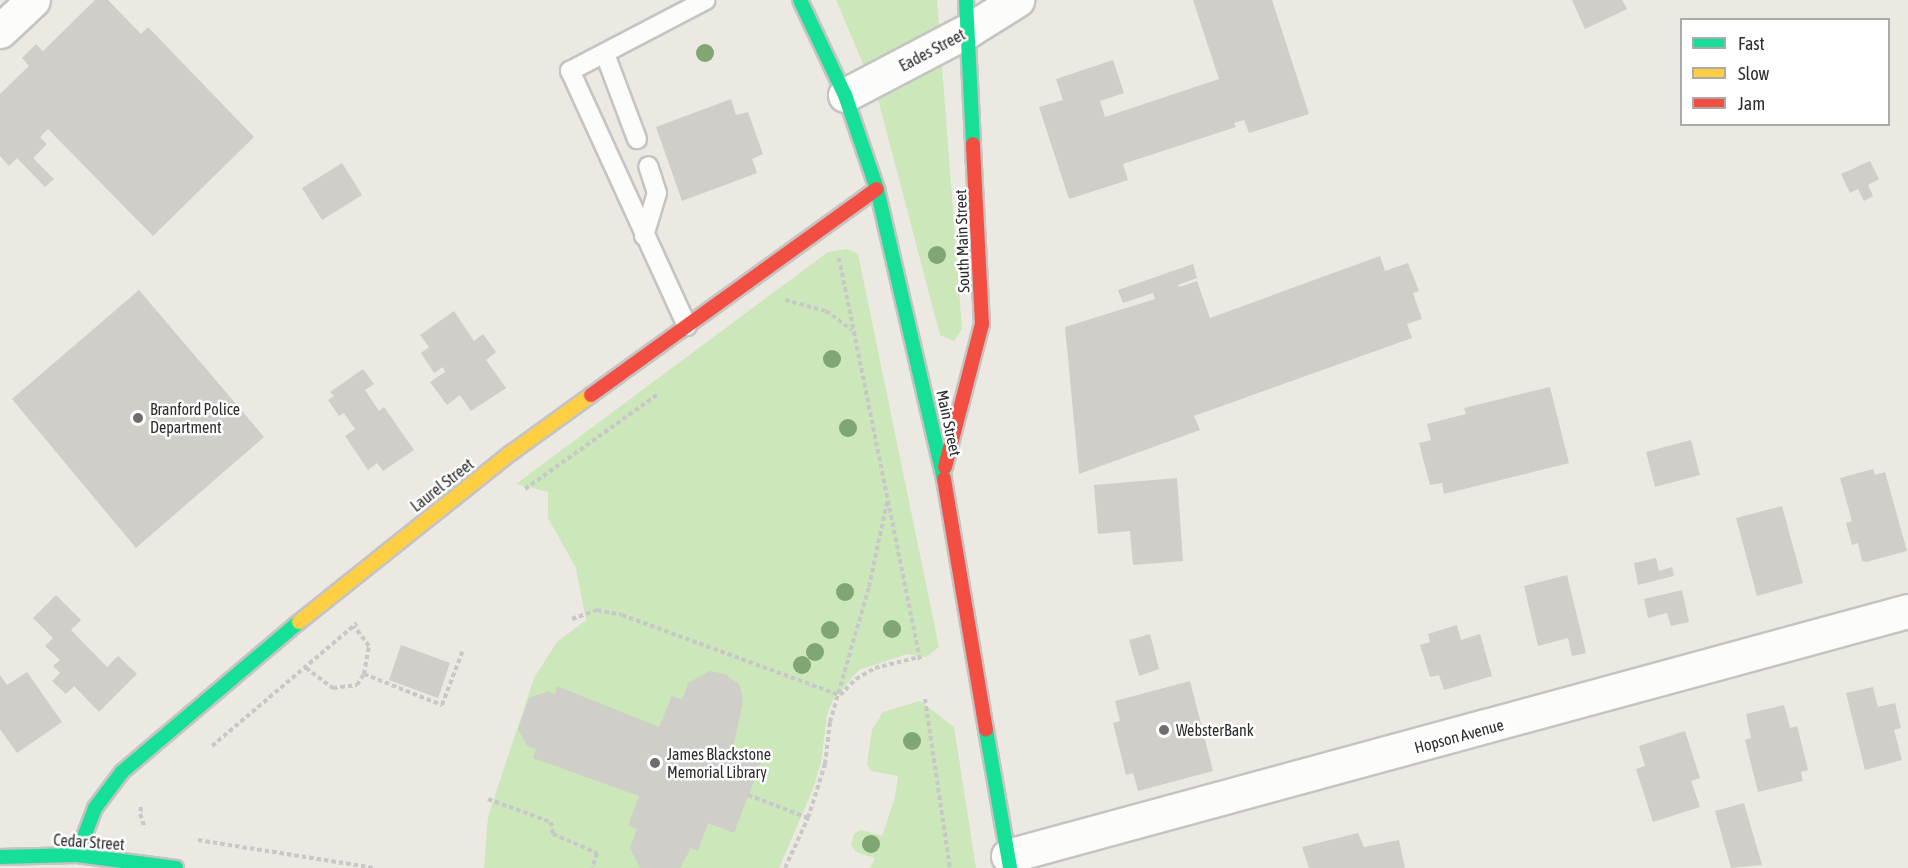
<!DOCTYPE html>
<style>
body{margin:0}
#map{position:relative;width:1908px;height:868px;overflow:hidden;background:#ece8e2;font-family:"Asap Condensed",sans-serif}
div>[style]{position:absolute}
[style*='--x']{left:calc(var(--x)*1px);top:calc(var(--y)*1px);width:calc(var(--w)*1px);rotate:calc(var(--a)*1deg)}
.green>*{inset:0;background:#cce7ba}
.building>*{inset:0;background:#d0cec9}
.path>*{height:4px;margin-top:-2px;transform-origin:0;background:repeating-linear-gradient(90deg,#c8c8c8 0 4.5px,transparent 0 7.5px)}
.roads{filter:drop-shadow(2px 0 #c5c4c3) drop-shadow(-2px 0 #c5c4c3) drop-shadow(0 2px #c5c4c3) drop-shadow(0 -2px #c5c4c3)}
.lane>*{height:18px;margin:-9px;padding:0 9px;transform-origin:9px;border-radius:9px;background:#fcfcfb}
.street>*{height:33px;margin:-16.5px;padding:0 16.5px;transform-origin:16.5px;border-radius:16.5px;background:#fcfcfb}
.fast>*{height:14px;margin:-7px;padding:0 7px;transform-origin:7px;border-radius:7px;background:#16e098}
.slow>*{height:14px;margin:-7px;padding:0 7px;transform-origin:7px;border-radius:7px;background:#ffcf43}
.jam>*{height:14px;margin:-7px;padding:0 7px;transform-origin:7px;border-radius:7px;background:#f24e42}
.trees>*{width:18px;height:18px;margin:-9px;border-radius:50%;background:#7fa673}
.dots>*{width:16px;height:16px;translate:-50% -50%;box-sizing:border-box;border:3px solid #fff;border-radius:50%}
span{translate:-50% -50%;white-space:nowrap;text-align:center;line-height:1.15;-webkit-text-stroke:5px #fff;paint-order:stroke}
.street-label{font-size:16px;color:#2d2d2d}
.poi-label{font-size:16px;color:#2d2d2d}
.left{translate:0 -50%;text-align:left}
.legend{position:absolute;left:1680px;top:18px;width:210px;height:108px;box-sizing:border-box;background:#fff;border:2px solid #ababab;margin:0;padding:8px 10px;list-style:none;font-size:18px;color:#2d2d2d}
.legend li{display:flex;align-items:center;gap:12px;height:30px}
.legend b{width:30px;border:2px solid #ababab}
</style>
<div id="map">
<div class="green">
<i style="clip-path:polygon(836px 0,937px 0,962px 329px,954px 341px,940px 335px,878px 99px)"></i>
<i style="clip-path:polygon(847px 249px,858px 254px,939px 647px,926px 657px,907px 654px,859px 670px,833px 700px,827px 715px,821px 762px,813px 789px,779px 868px,484px 868px,488px 817px,534px 678px,557px 642px,586px 620px,576px 568px,548px 518px,548px 492px,516px 484px,828px 252px)"></i>
<i style="clip-path:polygon(920px 701px,954px 727px,976px 868px,870px 868px,875px 858px,856px 852px,851px 845px,854px 834px,861px 830px,882px 836px,895px 797px,898px 776px,871px 771px,867px 764px,872px 730px,883px 712px)"></i>
</div>
<div class="building">
<i style="clip-path:polygon(95px 0,108px 0,141px 34px,148px 27px,254px 137px,153px 236px,48px 129px,40px 137px,47px 144px,33px 158px,54px 179px,45px 187px,17px 158px,9px 166px,0 156px,0 94px,29px 66px,22px 58px,36px 44px,43px 51px)"></i>
<i style="clip-path:polygon(1193px 0,1272px 0,1309px 114px,1249px 133px,1244px 120px,1234px 123px,1236px 127px,1123px 164px,1128px 180px,1069px 199px,1039px 107px,1063px 100px,1056px 79px,1113px 60px,1124px 93px,1100px 101px,1105px 117px,1219px 79px)"></i>
<i style="clip-path:polygon(1572px 0,1622px 0,1627px 9px,1585px 29px)"></i>
<i style="clip-path:polygon(731px 99px,736px 115px,748px 112px,763px 154px,752px 159px,757px 173px,682px 201px,656px 127px)"></i>
<i style="clip-path:polygon(1870px 161px,1879px 179px,1868px 185px,1873px 196px,1864px 201px,1858px 189px,1850px 193px,1841px 174px)"></i>
<i style="clip-path:polygon(342px 163px,362px 195px,322px 220px,302px 188px)"></i>
<i style="clip-path:polygon(1380px 256px,1385px 271px,1408px 263px,1419px 291px,1413px 293px,1422px 319px,1407px 324px,1412px 338px,1194px 416px,1200px 430px,1079px 474px,1065px 327px,1155px 299px,1153px 293px,1123px 303px,1118px 290px,1193px 264px,1197px 278px,1178px 285px,1179px 287px,1197px 281px,1210px 318px)"></i>
<i style="clip-path:polygon(139px 290px,264px 437px,136px 548px,12px 399px)"></i>
<i style="clip-path:polygon(454px 311px,474px 341px,483px 334px,496px 352px,486px 360px,506px 388px,471px 411px,460px 395px,447px 405px,430px 382px,445px 372px,443px 367px,434px 373px,421px 353px,429px 347px,420px 335px)"></i>
<i style="clip-path:polygon(363px 369px,374px 384px,365px 390px,379px 411px,384px 407px,414px 450px,383px 471px,377px 463px,368px 470px,345px 436px,355px 429px,344px 413px,339px 416px,328px 400px,334px 396px,330px 392px)"></i>
<i style="clip-path:polygon(1550px 387px,1569px 463px,1444px 494px,1442px 483px,1430px 485px,1419px 443px,1431px 440px,1427px 424px,1466px 414px,1464px 408px)"></i>
<i style="clip-path:polygon(1691px 440px,1700px 475px,1655px 487px,1646px 452px)"></i>
<i style="clip-path:polygon(1873px 469px,1875px 475px,1885px 472px,1907px 551px,1866px 562px,1862px 561px,1858px 543px,1852px 545px,1846px 523px,1852px 521px,1840px 478px)"></i>
<i style="clip-path:polygon(1177px 478px,1183px 561px,1133px 565px,1130px 531px,1098px 534px,1094px 485px)"></i>
<i style="clip-path:polygon(1782px 506px,1803px 583px,1757px 596px,1736px 518px)"></i>
<i style="clip-path:polygon(1656px 558px,1659px 571px,1672px 567px,1674px 576px,1638px 585px,1634px 563px)"></i>
<i style="clip-path:polygon(1567px 575px,1586px 653px,1572px 656px,1568px 638px,1538px 646px,1524px 586px)"></i>
<i style="clip-path:polygon(1682px 590px,1689px 622px,1671px 626px,1667px 613px,1648px 618px,1644px 599px)"></i>
<i style="clip-path:polygon(56px 595px,81px 620px,71px 630px,107px 667px,118px 656px,137px 674px,99px 712px,74px 686px,66px 694px,52px 681px,60px 673px,53px 666px,60px 660px,45px 646px,53px 638px,33px 618px)"></i>
<i style="clip-path:polygon(1457px 625px,1461px 640px,1480px 634px,1492px 676px,1444px 690px,1439px 675px,1430px 677px,1420px 645px,1430px 642px,1428px 634px)"></i>
<i style="clip-path:polygon(1150px 634px,1159px 669px,1139px 676px,1129px 640px)"></i>
<i style="clip-path:polygon(401px 645px,450px 663px,438px 698px,389px 680px)"></i>
<i style="clip-path:polygon(710px 671px,725px 674px,740px 685px,743px 701px,732px 753px,761px 763px,734px 833px,708px 823px,698px 851px,691px 848px,680px 868px,640px 868px,630px 848px,637px 829px,628px 826px,639px 796px,533px 758px,536px 749px,527px 746px,518px 729px,529px 698px,549px 691px,555px 694px,557px 686px,659px 727px,672px 696px,682px 700px,688px 683px)"></i>
<i style="clip-path:polygon(27px 672px,62px 722px,17px 753px,0 729px,0 675px,7px 685px)"></i>
<i style="clip-path:polygon(1190px 681px,1213px 771px,1138px 791px,1133px 773px,1126px 775px,1113px 723px,1120px 721px,1115px 701px)"></i>
<i style="clip-path:polygon(1873px 687px,1878px 707px,1895px 703px,1901px 728px,1894px 730px,1902px 760px,1865px 770px,1846px 693px)"></i>
<i style="clip-path:polygon(1784px 705px,1790px 728px,1797px 726px,1808px 770px,1801px 772px,1803px 781px,1758px 792px,1745px 740px,1751px 738px,1746px 714px)"></i>
<i style="clip-path:polygon(1685px 731px,1700px 778px,1691px 781px,1700px 807px,1653px 822px,1636px 769px,1645px 766px,1639px 746px)"></i>
<i style="clip-path:polygon(1744px 803px,1762px 865px,1731px 868px,1715px 811px)"></i>
<i style="clip-path:polygon(1358px 833px,1364px 847px,1399px 840px,1405px 868px,1309px 868px,1302px 847px)"></i>
</div>
<div class="path">
<i style="--x:839;--y:258;--w:411;--a:78.6"></i>
<i style="--x:785;--y:300;--w:42;--a:15"></i>
<i style="--x:826;--y:311;--w:32;--a:36"></i>
<i style="--x:525;--y:489;--w:163;--a:-35.5"></i>
<i style="--x:572;--y:619;--w:27;--a:-20"></i>
<i style="--x:597;--y:610;--w:25;--a:11"></i>
<i style="--x:622;--y:615;--w:231;--a:20.2"></i>
<i style="--x:306;--y:668;--w:34;--a:37"></i>
<i style="--x:333;--y:688;--w:24;--a:-7"></i>
<i style="--x:357;--y:685;--w:13;--a:-58"></i>
<i style="--x:364;--y:674;--w:28;--a:-80"></i>
<i style="--x:369;--y:646;--w:25;--a:-127"></i>
<i style="--x:364;--y:674;--w:84;--a:21.7"></i>
<i style="--x:442;--y:705;--w:59;--a:-69.1"></i>
<i style="--x:840;--y:695;--w:23;--a:-45"></i>
<i style="--x:856;--y:679;--w:22;--a:-30"></i>
<i style="--x:875;--y:668;--w:45;--a:-14"></i>
<i style="--x:925;--y:699;--w:171;--a:81.6"></i>
<i style="--x:212;--y:746;--w:190;--a:-40.3"></i>
<i style="--x:748;--y:795;--w:64;--a:21"></i>
<i style="--x:488;--y:799;--w:67;--a:20.1"></i>
<i style="--x:551;--y:822;--w:12;--a:81"></i>
<i style="--x:553;--y:834;--w:48;--a:23.4"></i>
<i style="--x:597;--y:853;--w:16;--a:108"></i>
<i style="--x:141;--y:807;--w:7;--a:98"></i>
<i style="--x:140;--y:814;--w:15;--a:70"></i>
<i style="--x:198;--y:840;--w:179;--a:9"></i>
<i style="--x:785;--y:868;--w:55;--a:-65.3"></i>
<i style="--x:808;--y:818;--w:57;--a:-72.5"></i>
<i style="--x:825;--y:764;--w:42;--a:-83.2"></i>
<i style="--x:830;--y:722;--w:141;--a:-73.9"></i>
<i style="--x:869;--y:587;--w:87;--a:-78"></i>
</div>
<div class="roads">
<div class="lane">
<i style="--x:605;--y:54;--w:91;--a:69.4"></i>
<i style="--x:644;--y:236;--w:45;--a:-73.2"></i>
<i style="--x:657;--y:193;--w:28;--a:-108"></i>
<i style="--x:687;--y:326;--w:281;--a:-114.6"></i>
<i style="--x:570;--y:71;--w:153;--a:-27.6"></i>
</div>
<div class="street">
<i style="--x:0;--y:31;--w:45;--a:-43.2"></i>
<i style="--x:845;--y:95;--w:140;--a:-27.7"></i>
<i style="--x:969;--y:30;--w:57;--a:-32"></i>
<i style="--x:1008;--y:856;--w:933;--a:-15.23"></i>
</div>
<div class="fast">
<i style="--x:800;--y:0;--w:105;--a:64.7"></i>
<i style="--x:845;--y:95;--w:99;--a:71.2"></i>
<i style="--x:877;--y:189;--w:298;--a:77"></i>
<i style="--x:966;--y:0;--w:144;--a:87.2"></i>
<i style="--x:986;--y:730;--w:140;--a:80.1"></i>
<i style="--x:77;--y:855;--w:50;--a:-69"></i>
<i style="--x:95;--y:808;--w:45;--a:-53.1"></i>
<i style="--x:122;--y:772;--w:232;--a:-40.3"></i>
<i style="--x:0;--y:857;--w:77;--a:-1.5"></i>
<i style="--x:77;--y:855;--w:100;--a:7.5"></i>
</div>
<div class="slow">
<i style="--x:299;--y:622;--w:271;--a:-38.6"></i>
<i style="--x:511;--y:453;--w:99;--a:-35.9"></i>
</div>
<div class="jam">
<i style="--x:591;--y:395;--w:352;--a:-35.8"></i>
<i style="--x:945;--y:467;--w:148;--a:-75.5"></i>
<i style="--x:982;--y:324;--w:180;--a:-92.9"></i>
<i style="--x:944;--y:479;--w:254;--a:80.5"></i>
</div>
</div>
<div class="trees">
<i style="left:705px;top:53px"></i>
<i style="left:937px;top:255px"></i>
<i style="left:832px;top:359px"></i>
<i style="left:848px;top:428px"></i>
<i style="left:845px;top:592px"></i>
<i style="left:892px;top:629px"></i>
<i style="left:830px;top:630px"></i>
<i style="left:815px;top:652px"></i>
<i style="left:802px;top:665px"></i>
<i style="left:912px;top:741px"></i>
<i style="left:871px;top:844px"></i>
</div>
<div class="dots">
<i style="left:138px;top:418px;background:#706e6c"></i>
<i style="left:1164px;top:730px;background:#706e6c"></i>
<i style="left:655px;top:763px;background:#706e6c"></i>
</div>
<div class="street-label">
<span style="left:932px;top:50px;rotate:-28deg">Eades Street</span>
<span style="left:962px;top:241px;rotate:-92deg">South Main Street</span>
<span style="left:949px;top:423px;rotate:78deg">Main Street</span>
<span style="left:442px;top:485px;rotate:-38deg">Laurel Street</span>
<span style="left:1459px;top:736px;rotate:-15deg">Hopson Avenue</span>
<span style="left:89px;top:842px;rotate:4deg">Cedar Street</span>
</div>
<div class="poi-label">
<span class="left" style="left:150px;top:418px">Branford Police<br>Department</span>
<span class="left" style="left:1176px;top:730px">WebsterBank</span>
<span class="left" style="left:667px;top:763px">James Blackstone<br>Memorial Library</span>
</div>
<ul class="legend">
<li><b style="height:8px;background:#16e098"></b>Fast</li>
<li><b style="height:8px;background:#ffcf43"></b>Slow</li>
<li><b style="height:8px;background:#f24e42"></b>Jam</li>
</ul>
</div>
